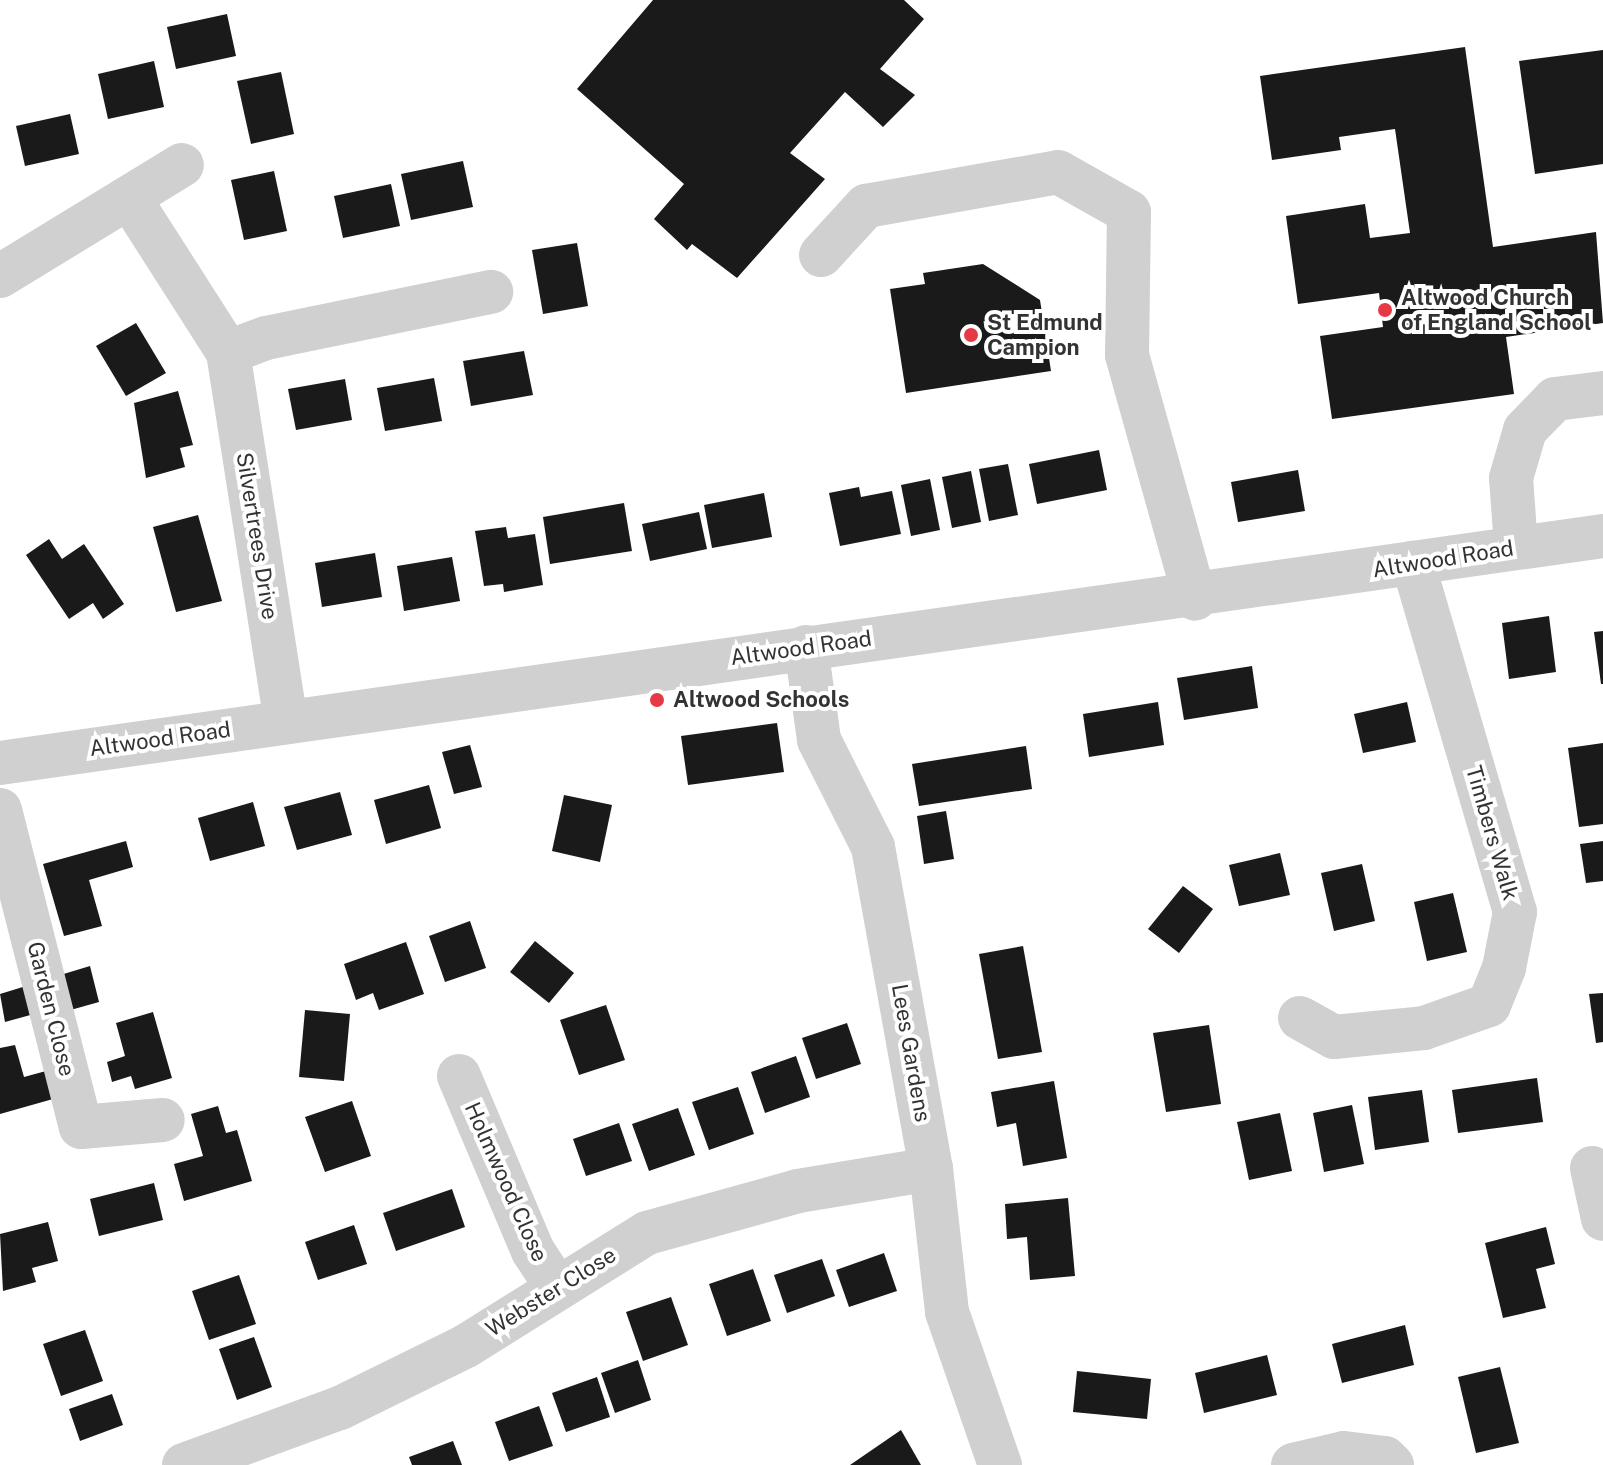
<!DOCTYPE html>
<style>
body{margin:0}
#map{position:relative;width:1603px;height:1465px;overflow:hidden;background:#fff;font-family:"Public Sans",sans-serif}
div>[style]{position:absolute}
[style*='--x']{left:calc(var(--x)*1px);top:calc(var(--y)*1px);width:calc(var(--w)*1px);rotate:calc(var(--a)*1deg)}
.building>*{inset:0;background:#1a1a1a}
.minor>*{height:44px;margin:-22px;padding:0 22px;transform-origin:22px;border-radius:22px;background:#d0d0d0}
.dots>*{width:22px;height:22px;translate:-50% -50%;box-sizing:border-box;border:4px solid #fff;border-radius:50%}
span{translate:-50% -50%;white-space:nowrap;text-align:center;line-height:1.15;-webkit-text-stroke:8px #fff;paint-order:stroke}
.poi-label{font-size:22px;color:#333;font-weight:700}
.left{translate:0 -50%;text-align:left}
.street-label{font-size:22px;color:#333}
</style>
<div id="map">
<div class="building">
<i style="clip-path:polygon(653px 0,904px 0,924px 19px,880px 69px,915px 95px,883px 127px,845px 92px,790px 153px,825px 179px,737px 278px,692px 244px,687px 250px,654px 219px,684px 184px,577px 89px)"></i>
<i style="clip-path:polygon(227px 14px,236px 56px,176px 69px,167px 27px)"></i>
<i style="clip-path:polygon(1465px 47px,1493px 247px,1596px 232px,1603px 323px,1506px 337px,1514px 394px,1332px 419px,1320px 336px,1383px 327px,1379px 293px,1298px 304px,1286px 216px,1365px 204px,1370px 238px,1410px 233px,1395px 129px,1339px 137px,1341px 150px,1272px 160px,1260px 76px)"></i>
<i style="clip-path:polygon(1603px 50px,1603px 164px,1535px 174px,1519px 61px)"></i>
<i style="clip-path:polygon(154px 61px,164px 107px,108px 119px,98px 74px)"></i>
<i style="clip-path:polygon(281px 72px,294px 134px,251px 144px,237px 81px)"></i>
<i style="clip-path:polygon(70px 114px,79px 154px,25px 166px,16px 126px)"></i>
<i style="clip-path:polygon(463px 161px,473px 207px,411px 220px,401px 174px)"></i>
<i style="clip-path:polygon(274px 171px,287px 231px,244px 240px,231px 180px)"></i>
<i style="clip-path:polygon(391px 184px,400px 226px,343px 238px,334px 196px)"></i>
<i style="clip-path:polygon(577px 243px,588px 306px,543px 314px,532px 250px)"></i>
<i style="clip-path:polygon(983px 264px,1040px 300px,1051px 371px,906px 393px,890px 289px,925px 284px,923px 273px)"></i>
<i style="clip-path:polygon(136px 323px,166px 373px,126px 396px,96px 346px)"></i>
<i style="clip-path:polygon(524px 351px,533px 395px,471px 406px,463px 361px)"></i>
<i style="clip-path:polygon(434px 378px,442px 421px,385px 431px,377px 388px)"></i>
<i style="clip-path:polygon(345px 379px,352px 420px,296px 430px,288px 389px)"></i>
<i style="clip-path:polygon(178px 391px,193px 445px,180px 448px,185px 467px,146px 478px,134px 403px)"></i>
<i style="clip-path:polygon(1099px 450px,1107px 490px,1037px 504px,1029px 464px)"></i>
<i style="clip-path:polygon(1008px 464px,1018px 515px,989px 521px,979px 469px)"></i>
<i style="clip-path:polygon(1298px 470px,1305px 511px,1238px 522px,1231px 482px)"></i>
<i style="clip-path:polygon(971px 471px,981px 522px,952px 528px,942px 477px)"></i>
<i style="clip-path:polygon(930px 479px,940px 530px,911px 536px,901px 485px)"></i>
<i style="clip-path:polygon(859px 487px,861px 497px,892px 491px,901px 534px,840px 546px,829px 493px)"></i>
<i style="clip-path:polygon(764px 493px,772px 537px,712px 548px,704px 505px)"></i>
<i style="clip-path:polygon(624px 503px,632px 551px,550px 564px,543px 517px)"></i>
<i style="clip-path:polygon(699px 512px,707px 549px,650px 561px,642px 524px)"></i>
<i style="clip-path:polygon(198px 515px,222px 601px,176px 612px,153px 527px)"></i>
<i style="clip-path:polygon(506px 527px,508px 538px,535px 534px,543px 585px,504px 592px,503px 584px,484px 586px,475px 531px)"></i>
<i style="clip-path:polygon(49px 539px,62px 559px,84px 544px,124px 604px,103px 619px,93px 603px,69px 619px,26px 555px)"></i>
<i style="clip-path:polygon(375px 553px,382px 597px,322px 607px,315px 563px)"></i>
<i style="clip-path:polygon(452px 557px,460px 601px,404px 611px,397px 566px)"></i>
<i style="clip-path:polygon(1549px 616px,1556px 672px,1509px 679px,1502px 623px)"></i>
<i style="clip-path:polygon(1603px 631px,1603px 684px,1601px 684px,1594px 632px)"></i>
<i style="clip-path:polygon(1252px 666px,1258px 708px,1184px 720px,1177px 678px)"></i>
<i style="clip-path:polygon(1158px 702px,1164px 745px,1089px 757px,1083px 714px)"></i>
<i style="clip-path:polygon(1407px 702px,1416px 742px,1363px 753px,1354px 714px)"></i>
<i style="clip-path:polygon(777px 723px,784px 772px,688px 785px,681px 736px)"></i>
<i style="clip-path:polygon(1603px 743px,1603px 824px,1579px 827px,1568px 748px)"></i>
<i style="clip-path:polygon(470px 745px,482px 787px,454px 794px,442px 752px)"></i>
<i style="clip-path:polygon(1026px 746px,1032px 789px,919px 806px,912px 764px)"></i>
<i style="clip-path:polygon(429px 785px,441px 828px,386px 844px,374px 800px)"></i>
<i style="clip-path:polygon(340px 792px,352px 835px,297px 850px,284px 807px)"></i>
<i style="clip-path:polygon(564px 795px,612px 805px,600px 862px,552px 851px)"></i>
<i style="clip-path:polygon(253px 802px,265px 846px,210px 861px,198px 818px)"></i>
<i style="clip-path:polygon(946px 811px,954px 859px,924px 864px,917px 816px)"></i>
<i style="clip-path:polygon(126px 841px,133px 867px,89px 880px,102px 926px,64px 936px,43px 864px)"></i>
<i style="clip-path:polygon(1603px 841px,1603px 881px,1586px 883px,1580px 844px)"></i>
<i style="clip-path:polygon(1280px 853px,1290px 895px,1239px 906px,1229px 865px)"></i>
<i style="clip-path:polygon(1362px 864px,1375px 921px,1334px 931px,1321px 873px)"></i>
<i style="clip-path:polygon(1183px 886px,1213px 909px,1179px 953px,1148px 929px)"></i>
<i style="clip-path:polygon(1453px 893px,1467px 952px,1427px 961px,1414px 902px)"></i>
<i style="clip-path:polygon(470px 921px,486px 968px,445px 982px,429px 936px)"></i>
<i style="clip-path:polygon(535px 941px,574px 973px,549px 1003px,510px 972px)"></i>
<i style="clip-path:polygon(406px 942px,424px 994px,379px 1010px,373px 993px,356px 1000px,344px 964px)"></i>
<i style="clip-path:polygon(1023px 946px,1042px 1052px,998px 1059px,979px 954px)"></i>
<i style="clip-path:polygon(90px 966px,99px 1002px,67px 1011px,57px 976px)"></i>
<i style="clip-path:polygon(26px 986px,34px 1014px,5px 1022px,0 994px)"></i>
<i style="clip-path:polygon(1603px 993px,1603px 1042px,1596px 1043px,1589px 994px)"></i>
<i style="clip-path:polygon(606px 1005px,625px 1060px,579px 1075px,560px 1020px)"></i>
<i style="clip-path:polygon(305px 1010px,350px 1014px,344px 1081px,299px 1077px)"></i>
<i style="clip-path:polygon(153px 1012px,172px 1078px,135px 1089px,131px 1076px,112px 1082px,107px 1062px,125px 1056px,116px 1023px)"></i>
<i style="clip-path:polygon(847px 1023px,861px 1064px,816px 1079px,802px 1038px)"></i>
<i style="clip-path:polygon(1209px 1025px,1221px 1104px,1166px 1112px,1153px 1033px)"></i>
<i style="clip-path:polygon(15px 1045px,24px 1077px,46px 1071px,53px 1099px,0 1114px,0 1048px)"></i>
<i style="clip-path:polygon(796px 1056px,810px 1097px,765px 1113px,751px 1072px)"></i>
<i style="clip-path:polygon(1537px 1078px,1543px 1122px,1458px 1133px,1452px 1090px)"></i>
<i style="clip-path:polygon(1054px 1081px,1067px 1158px,1023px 1166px,1016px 1123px,997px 1127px,991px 1092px)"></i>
<i style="clip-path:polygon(738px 1087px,754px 1134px,709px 1150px,692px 1102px)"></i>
<i style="clip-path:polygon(1422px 1090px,1429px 1142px,1375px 1150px,1368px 1097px)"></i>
<i style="clip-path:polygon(352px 1101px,371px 1156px,325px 1172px,305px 1117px)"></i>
<i style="clip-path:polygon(1352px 1105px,1364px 1164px,1324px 1172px,1313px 1113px)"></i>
<i style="clip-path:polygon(218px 1106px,226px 1133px,237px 1130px,252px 1181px,184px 1201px,174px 1164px,203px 1156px,191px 1114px)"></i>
<i style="clip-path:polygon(678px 1108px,695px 1155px,649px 1171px,632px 1124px)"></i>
<i style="clip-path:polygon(1280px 1113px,1292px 1171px,1249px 1180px,1237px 1122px)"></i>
<i style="clip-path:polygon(619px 1123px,632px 1161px,586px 1176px,573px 1139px)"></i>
<i style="clip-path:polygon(154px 1183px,163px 1220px,99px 1236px,90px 1199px)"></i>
<i style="clip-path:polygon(452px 1189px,465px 1227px,396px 1251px,383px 1213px)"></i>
<i style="clip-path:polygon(1068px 1198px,1075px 1276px,1030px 1280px,1027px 1237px,1007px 1239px,1005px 1204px)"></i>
<i style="clip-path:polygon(48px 1222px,58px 1261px,32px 1268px,36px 1282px,3px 1291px,0 1234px)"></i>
<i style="clip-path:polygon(354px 1225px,367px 1264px,318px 1280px,305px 1242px)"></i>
<i style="clip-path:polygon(1546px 1227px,1555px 1264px,1536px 1269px,1546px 1308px,1503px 1318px,1485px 1243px)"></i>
<i style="clip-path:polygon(884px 1253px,897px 1291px,849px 1307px,836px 1270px)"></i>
<i style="clip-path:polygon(822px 1259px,835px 1296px,787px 1313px,774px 1275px)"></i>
<i style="clip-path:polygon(753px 1269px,771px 1321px,727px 1336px,709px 1284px)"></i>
<i style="clip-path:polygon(239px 1275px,256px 1324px,209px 1340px,192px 1291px)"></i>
<i style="clip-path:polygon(671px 1297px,688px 1345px,643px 1361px,626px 1312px)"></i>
<i style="clip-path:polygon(1405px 1325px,1414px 1365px,1342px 1383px,1332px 1344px)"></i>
<i style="clip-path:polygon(85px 1330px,103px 1381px,61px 1396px,43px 1344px)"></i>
<i style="clip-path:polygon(254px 1337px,272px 1387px,237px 1400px,219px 1349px)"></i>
<i style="clip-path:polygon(1267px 1355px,1277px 1395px,1204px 1413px,1195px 1373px)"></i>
<i style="clip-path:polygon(638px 1360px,651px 1400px,615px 1413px,601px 1373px)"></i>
<i style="clip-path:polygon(1500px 1367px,1519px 1443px,1476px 1453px,1458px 1377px)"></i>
<i style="clip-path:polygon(1077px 1371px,1151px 1379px,1147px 1419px,1073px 1412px)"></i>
<i style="clip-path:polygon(597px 1377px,610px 1417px,566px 1432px,552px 1393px)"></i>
<i style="clip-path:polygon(112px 1394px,123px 1425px,80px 1441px,69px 1409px)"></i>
<i style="clip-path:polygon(539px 1406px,553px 1446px,509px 1461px,495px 1422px)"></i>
<i style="clip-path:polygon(901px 1430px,921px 1465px,850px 1465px)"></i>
<i style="clip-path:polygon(453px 1441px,462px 1465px,412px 1465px,409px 1457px)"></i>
</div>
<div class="minor">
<i style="--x:130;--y:199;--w:182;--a:57.4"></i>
<i style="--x:228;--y:352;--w:374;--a:81.1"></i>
<i style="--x:821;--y:255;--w:67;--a:-47.4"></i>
<i style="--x:866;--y:206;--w:195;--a:-10"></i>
<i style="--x:1058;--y:172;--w:81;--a:29.4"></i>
<i style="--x:1129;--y:212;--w:143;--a:90.8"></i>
<i style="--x:1127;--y:355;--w:253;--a:74.4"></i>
<i style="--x:0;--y:276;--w:213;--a:-31.4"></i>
<i style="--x:228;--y:352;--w:40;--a:-20.2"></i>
<i style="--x:266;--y:338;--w:230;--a:-11.6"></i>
<i style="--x:1516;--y:547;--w:69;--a:-94.1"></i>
<i style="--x:1511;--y:478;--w:50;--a:-73.7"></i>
<i style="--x:1525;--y:430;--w:43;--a:-45.9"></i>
<i style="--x:1555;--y:399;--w:48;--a:-7.1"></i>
<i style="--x:806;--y:647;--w:94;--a:82"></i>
<i style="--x:819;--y:740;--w:120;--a:63.2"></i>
<i style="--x:873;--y:847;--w:327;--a:79.8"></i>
<i style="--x:931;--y:1169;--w:144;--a:83.6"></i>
<i style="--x:947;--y:1312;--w:162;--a:70.9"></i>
<i style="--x:0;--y:763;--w:1619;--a:-8.06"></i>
<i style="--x:0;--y:810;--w:327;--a:75.7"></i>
<i style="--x:81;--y:1127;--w:82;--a:-4.9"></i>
<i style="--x:1300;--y:1018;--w:39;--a:29"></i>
<i style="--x:1334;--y:1037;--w:90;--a:-5.7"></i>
<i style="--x:1424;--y:1028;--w:69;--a:-19.5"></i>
<i style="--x:1489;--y:1005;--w:40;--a:-68"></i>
<i style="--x:1504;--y:968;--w:57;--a:-78.9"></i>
<i style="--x:1515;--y:912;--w:364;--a:-106.3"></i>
<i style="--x:459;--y:1076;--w:190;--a:67.1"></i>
<i style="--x:533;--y:1251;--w:42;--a:56.7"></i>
<i style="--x:1592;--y:1168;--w:52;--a:77.8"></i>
<i style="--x:184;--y:1465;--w:166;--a:-20.1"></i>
<i style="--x:340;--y:1408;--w:140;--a:-26.2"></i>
<i style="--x:466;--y:1346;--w:213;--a:-32"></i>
<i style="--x:647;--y:1233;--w:157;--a:-15.5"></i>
<i style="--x:798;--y:1191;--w:135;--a:-9.4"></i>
<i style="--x:1293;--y:1465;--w:52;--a:-13.2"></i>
<i style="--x:1344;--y:1453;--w:41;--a:7"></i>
<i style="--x:1385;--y:1458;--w:10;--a:45"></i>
</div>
<div class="dots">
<i style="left:1385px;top:310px;background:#e63946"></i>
<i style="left:971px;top:335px;background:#e63946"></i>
<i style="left:657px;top:700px;background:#e63946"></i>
</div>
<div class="poi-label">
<span class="left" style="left:1401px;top:310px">Altwood Church<br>of England School</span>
<span class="left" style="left:987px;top:335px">St Edmund<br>Campion</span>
<span class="left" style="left:673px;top:700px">Altwood Schools</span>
</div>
<div class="street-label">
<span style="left:257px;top:536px;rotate:81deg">Silvertrees Drive</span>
<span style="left:1443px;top:559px;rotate:-9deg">Altwood Road</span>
<span style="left:801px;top:648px;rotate:-8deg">Altwood Road</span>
<span style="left:160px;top:739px;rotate:-8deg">Altwood Road</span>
<span style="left:1492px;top:833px;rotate:74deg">Timbers Walk</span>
<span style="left:51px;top:1009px;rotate:76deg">Garden Close</span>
<span style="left:911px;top:1053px;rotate:80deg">Lees Gardens</span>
<span style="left:506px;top:1182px;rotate:66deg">Holmwood Close</span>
<span style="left:551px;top:1292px;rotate:-32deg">Webster Close</span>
</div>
</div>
